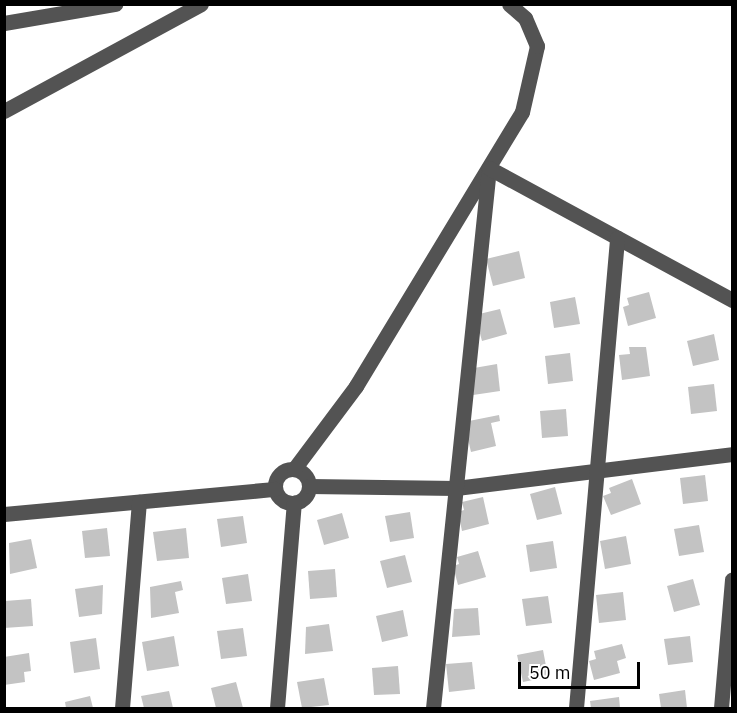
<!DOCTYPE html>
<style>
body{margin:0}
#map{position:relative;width:737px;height:713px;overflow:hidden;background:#fff;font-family:"IBM Plex Sans",sans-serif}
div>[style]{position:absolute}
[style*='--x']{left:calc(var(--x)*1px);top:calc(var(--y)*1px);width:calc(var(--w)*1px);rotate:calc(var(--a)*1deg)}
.building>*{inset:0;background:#c3c3c3}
.minor>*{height:15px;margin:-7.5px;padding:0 7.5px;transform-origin:7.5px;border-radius:7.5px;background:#535353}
.minor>.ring{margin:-7.5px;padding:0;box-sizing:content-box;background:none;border:15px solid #535353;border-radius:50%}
span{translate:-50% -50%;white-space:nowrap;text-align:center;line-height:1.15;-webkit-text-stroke:6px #fff;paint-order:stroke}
.frame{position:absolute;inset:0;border:6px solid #000;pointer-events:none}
.scale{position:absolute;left:518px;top:662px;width:122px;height:27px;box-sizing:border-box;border:3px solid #000;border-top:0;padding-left:8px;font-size:18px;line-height:21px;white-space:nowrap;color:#000;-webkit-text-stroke:4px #fff;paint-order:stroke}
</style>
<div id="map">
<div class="building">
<i style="clip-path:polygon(519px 251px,525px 278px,493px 286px,486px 259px)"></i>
<i style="clip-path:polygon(649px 292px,656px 318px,628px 326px,623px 307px,629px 305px,627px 298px)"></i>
<i style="clip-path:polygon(575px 297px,580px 324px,554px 328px,550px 302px)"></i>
<i style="clip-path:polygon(500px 309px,507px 334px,482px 341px,475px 315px)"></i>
<i style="clip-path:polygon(714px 334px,719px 360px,693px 366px,687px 341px)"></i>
<i style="clip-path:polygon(629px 347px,646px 347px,650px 376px,622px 380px,619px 355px,630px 354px)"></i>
<i style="clip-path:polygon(570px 353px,573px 381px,548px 384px,545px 356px)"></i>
<i style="clip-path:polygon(497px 364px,500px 391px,473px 395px,474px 368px)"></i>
<i style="clip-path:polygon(714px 384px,717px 411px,691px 414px,688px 387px)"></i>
<i style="clip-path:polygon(566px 409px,568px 436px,542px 438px,540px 411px)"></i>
<i style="clip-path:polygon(499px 415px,500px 421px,491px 423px,496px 446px,471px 452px,464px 422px)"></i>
<i style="clip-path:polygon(705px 475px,708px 501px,683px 504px,680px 478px)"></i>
<i style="clip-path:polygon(632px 479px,641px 504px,611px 515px,603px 496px,611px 493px,609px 488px)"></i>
<i style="clip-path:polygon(555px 487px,562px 514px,537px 520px,530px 494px)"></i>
<i style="clip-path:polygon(483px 497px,489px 524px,462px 531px,458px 512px,464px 510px,462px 502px)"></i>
<i style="clip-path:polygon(410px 512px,414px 538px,390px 542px,385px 516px)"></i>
<i style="clip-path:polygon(342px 513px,349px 538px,324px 545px,317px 520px)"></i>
<i style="clip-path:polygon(243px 516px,247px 543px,221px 547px,217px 519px)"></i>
<i style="clip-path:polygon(699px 525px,704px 552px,679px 556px,674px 529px)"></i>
<i style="clip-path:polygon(107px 528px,110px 556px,85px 558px,82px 531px)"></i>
<i style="clip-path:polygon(186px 528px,189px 558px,157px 561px,153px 532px)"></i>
<i style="clip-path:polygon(626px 536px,631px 564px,605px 569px,600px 541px)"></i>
<i style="clip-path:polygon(31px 539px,37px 568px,10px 574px,9px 543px)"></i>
<i style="clip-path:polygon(553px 541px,557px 568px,530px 572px,526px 545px)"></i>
<i style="clip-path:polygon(478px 551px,486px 577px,458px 585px,453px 566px,459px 564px,457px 557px)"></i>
<i style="clip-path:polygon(405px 555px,412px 582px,387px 588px,380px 561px)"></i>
<i style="clip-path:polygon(335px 569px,337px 597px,310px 599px,308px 571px)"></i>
<i style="clip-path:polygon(248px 574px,252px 601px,226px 604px,222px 578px)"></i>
<i style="clip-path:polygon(693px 579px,700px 605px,674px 612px,667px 586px)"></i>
<i style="clip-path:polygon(181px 581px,183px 590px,175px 592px,179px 613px,151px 618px,150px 587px)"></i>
<i style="clip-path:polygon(103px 585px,102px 614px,79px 617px,75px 589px)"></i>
<i style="clip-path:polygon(623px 592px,626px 620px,599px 623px,596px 595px)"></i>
<i style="clip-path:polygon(548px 596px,552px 623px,526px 626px,522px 599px)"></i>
<i style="clip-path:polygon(31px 599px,33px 626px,4px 628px,5px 601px)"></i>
<i style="clip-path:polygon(478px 608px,480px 635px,452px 637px,454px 609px)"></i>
<i style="clip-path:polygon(403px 610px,408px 636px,382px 642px,376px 616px)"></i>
<i style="clip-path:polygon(329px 624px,333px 651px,305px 654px,306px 627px)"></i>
<i style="clip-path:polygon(243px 628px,247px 656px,221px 659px,217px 631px)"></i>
<i style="clip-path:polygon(174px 636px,179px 666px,147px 671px,142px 642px)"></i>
<i style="clip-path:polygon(690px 636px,693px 662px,668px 665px,664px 639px)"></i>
<i style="clip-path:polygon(96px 638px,100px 669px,74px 673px,70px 642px)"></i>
<i style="clip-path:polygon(622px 644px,626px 658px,617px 661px,620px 673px,594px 680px,589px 661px,596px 659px,594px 651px)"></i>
<i style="clip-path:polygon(543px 650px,548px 677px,523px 682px,517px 655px)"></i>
<i style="clip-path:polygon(29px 653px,31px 671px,24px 672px,25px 682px,4px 685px,4px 657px)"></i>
<i style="clip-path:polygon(472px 662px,475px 689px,449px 692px,446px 664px)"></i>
<i style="clip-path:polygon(398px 666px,400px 694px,374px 695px,372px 668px)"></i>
<i style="clip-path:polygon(324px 678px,329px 705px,302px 708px,297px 682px)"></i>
<i style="clip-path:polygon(236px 682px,243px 708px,216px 708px,211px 688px)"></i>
<i style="clip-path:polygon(685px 690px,687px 708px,661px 708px,659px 694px)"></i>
<i style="clip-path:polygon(169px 691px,173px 708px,144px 708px,141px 696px)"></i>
<i style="clip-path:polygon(90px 696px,93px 708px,66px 708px,65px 702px)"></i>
<i style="clip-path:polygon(619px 697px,620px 708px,591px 708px,590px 701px)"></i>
</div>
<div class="minor">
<i style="--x:4;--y:23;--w:113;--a:-9.7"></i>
<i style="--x:4;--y:111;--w:224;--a:-28.5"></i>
<i class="ring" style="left:275px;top:469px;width:19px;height:19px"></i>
<i style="--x:294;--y:469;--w:104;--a:-53.2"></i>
<i style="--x:356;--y:386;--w:320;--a:-58.8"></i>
<i style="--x:522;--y:112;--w:68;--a:-77.2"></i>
<i style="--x:537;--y:46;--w:30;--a:-113"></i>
<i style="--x:525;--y:18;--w:21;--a:-139"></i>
<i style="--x:309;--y:486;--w:147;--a:0.8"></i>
<i style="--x:456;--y:488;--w:278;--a:-7"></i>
<i style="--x:4;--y:514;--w:272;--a:-5.3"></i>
<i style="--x:122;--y:708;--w:207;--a:-85.3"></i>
<i style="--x:277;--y:708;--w:206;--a:-85.3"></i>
<i style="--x:433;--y:708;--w:543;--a:-84.08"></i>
<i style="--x:489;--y:168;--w:277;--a:28.5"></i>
<i style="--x:576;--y:708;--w:472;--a:-85"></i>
<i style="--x:721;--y:708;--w:129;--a:-85.1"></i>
</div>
<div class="frame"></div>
<div class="scale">50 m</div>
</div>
